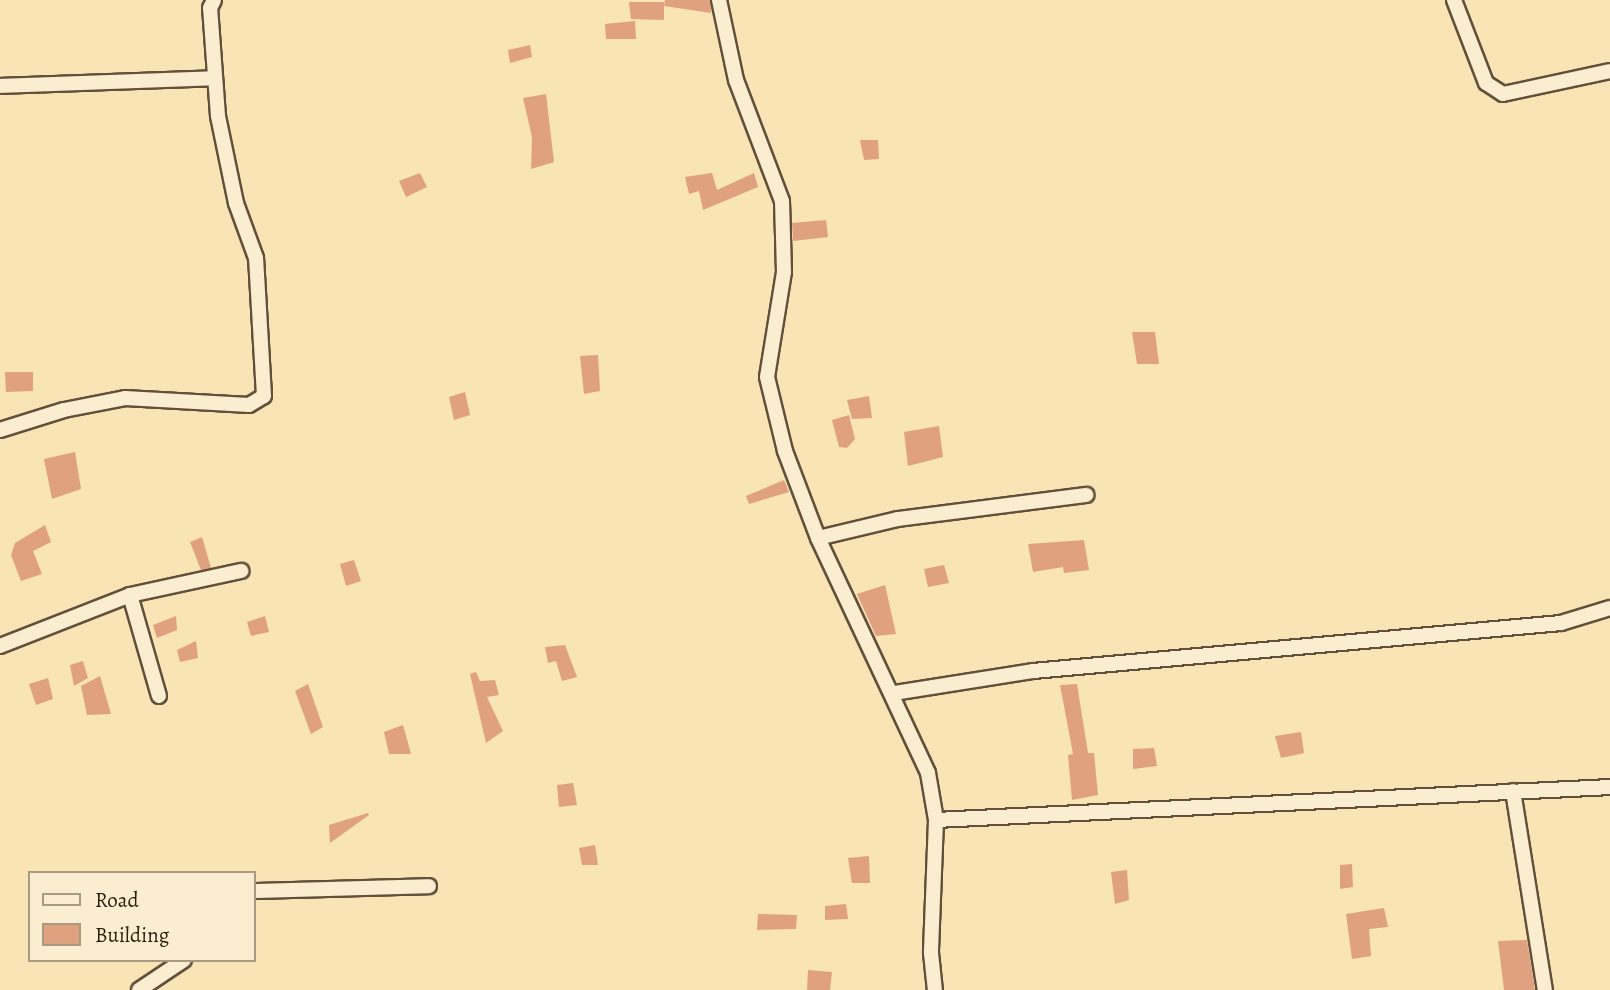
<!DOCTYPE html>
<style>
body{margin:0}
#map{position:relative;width:1610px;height:990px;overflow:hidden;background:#f9e4b6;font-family:Alegreya,serif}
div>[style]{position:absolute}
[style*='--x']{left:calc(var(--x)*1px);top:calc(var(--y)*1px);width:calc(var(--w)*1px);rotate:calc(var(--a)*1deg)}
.building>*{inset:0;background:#e0a180}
.roads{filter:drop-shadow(2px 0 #62503a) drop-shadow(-2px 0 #62503a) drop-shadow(0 2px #62503a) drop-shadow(0 -2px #62503a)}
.street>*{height:14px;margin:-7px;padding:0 7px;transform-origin:7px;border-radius:7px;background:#fbedd0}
span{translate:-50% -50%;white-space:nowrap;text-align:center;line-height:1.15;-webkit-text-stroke:5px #fbedd0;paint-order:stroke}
.legend{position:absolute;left:28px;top:871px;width:228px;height:91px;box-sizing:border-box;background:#fbedd0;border:2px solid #a99a83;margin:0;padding:9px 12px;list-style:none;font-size:21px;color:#2f1e10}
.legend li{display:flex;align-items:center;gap:14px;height:35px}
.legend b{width:35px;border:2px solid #a99a83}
</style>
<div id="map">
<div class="building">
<i style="clip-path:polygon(665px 0,710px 0,711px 13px,664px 6px)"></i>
<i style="clip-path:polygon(629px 2px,664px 2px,664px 20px,631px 19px)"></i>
<i style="clip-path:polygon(635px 21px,636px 39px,606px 39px,605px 24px)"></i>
<i style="clip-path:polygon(530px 45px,532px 57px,510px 63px,508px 50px)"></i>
<i style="clip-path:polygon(546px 94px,554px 162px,531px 169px,532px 137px,523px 98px)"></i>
<i style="clip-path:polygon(860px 140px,878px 140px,879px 159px,864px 160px)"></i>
<i style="clip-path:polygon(420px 173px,427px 187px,406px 197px,399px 181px)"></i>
<i style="clip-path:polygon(712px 173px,717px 190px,754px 173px,758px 187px,703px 210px,699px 191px,689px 194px,685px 177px)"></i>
<i style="clip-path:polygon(826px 220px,828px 237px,793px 241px,792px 223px)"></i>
<i style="clip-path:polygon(1132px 332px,1155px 332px,1159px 364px,1137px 364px)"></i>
<i style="clip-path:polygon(598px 355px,600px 391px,584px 394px,580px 356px)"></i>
<i style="clip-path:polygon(5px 372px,33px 372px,33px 391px,6px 392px)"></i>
<i style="clip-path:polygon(465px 392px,470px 415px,454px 420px,449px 397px)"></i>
<i style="clip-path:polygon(869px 396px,872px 418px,852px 419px,847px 400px)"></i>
<i style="clip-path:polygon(849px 415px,855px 439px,847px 448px,839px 447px,832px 420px)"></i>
<i style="clip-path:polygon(939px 426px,943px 457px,908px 466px,904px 432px)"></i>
<i style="clip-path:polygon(75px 452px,81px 489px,52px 499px,44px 459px)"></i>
<i style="clip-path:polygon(784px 480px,789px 492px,749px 504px,746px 496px)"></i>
<i style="clip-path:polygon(45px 525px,51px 542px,33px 551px,42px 574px,21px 581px,11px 555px,15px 543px)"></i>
<i style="clip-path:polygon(202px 537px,211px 568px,201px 570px,190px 542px)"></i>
<i style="clip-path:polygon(1084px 540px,1089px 570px,1064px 573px,1063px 567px,1033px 572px,1028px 544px)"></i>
<i style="clip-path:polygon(354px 560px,361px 581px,346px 586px,340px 564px)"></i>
<i style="clip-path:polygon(944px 565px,949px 583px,928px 587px,924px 569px)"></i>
<i style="clip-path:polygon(885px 585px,896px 634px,876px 636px,857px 594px)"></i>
<i style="clip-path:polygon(176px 616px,177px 630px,157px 638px,153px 625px)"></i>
<i style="clip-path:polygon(265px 616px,269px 632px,251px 636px,247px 622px)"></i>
<i style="clip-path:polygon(196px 641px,198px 658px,180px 662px,177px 650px)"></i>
<i style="clip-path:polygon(565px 645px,577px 677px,562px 681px,556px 661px,548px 663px,545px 647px)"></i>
<i style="clip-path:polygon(83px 661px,88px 678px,74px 686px,70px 665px)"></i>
<i style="clip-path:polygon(476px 672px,480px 681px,495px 680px,499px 695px,487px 697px,503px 731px,486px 743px,470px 674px)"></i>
<i style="clip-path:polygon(100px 676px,111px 714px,87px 715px,81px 686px)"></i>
<i style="clip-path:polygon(48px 678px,53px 699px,36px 705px,29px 684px)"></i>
<i style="clip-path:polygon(308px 684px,323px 727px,311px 734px,295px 691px)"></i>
<i style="clip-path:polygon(1077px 684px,1088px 753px,1094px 753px,1098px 795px,1072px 800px,1068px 755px,1073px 754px,1060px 685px)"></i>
<i style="clip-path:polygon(403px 725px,411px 754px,389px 754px,384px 732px)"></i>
<i style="clip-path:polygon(1301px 732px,1304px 753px,1281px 758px,1275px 736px)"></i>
<i style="clip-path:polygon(1154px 748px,1157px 766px,1133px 769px,1133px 749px)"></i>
<i style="clip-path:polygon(573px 783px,577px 805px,559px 807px,557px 785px)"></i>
<i style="clip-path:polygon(368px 813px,369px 815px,330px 843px,329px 825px)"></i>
<i style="clip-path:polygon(595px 845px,598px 865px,582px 865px,579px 848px)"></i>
<i style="clip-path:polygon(869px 856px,870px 883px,852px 883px,848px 858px)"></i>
<i style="clip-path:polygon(1352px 864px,1353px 887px,1340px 889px,1340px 865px)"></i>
<i style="clip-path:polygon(1127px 870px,1129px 900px,1115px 904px,1111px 872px)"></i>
<i style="clip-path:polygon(846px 904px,848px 919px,825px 920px,825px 906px)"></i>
<i style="clip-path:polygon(1384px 908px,1388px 927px,1369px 929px,1371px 956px,1352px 959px,1346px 914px)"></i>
<i style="clip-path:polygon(758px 914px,797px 915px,796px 929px,757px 930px)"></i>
<i style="clip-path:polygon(1527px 940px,1535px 990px,1504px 990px,1498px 941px)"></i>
<i style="clip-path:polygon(808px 970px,832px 972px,830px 990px,807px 990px)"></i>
</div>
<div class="roads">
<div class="street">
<i style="--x:719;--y:0;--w:82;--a:78"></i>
<i style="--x:736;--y:80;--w:129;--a:69.2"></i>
<i style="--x:782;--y:201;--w:71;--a:88.4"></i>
<i style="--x:784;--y:272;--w:106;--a:99.2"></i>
<i style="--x:767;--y:377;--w:76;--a:76.3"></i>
<i style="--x:785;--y:451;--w:93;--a:69.2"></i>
<i style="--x:818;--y:538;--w:259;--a:64.9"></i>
<i style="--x:928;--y:773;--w:48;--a:80.3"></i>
<i style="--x:936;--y:820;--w:133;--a:92.2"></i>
<i style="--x:931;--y:953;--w:37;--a:84"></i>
<i style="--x:1454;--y:0;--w:89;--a:68.9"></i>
<i style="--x:1486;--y:83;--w:20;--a:33"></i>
<i style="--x:1503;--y:94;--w:109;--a:-12.1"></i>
<i style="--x:0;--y:86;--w:214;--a:-2.1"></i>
<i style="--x:0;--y:430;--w:67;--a:-17.4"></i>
<i style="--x:64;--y:410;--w:62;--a:-11.1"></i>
<i style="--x:125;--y:398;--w:124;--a:3.2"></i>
<i style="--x:249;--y:405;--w:17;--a:-31"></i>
<i style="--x:264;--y:396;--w:138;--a:-93.3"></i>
<i style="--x:256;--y:258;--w:59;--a:-110"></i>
<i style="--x:236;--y:203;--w:89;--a:-101.7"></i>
<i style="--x:218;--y:116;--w:108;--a:-94.2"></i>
<i style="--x:210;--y:8;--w:9;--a:-63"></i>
<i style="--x:818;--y:538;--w:82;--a:-13.4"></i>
<i style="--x:898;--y:519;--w:190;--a:-7.3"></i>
<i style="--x:130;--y:595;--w:105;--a:74"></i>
<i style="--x:0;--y:646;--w:140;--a:-21.4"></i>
<i style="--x:130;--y:595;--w:114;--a:-12.2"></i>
<i style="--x:894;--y:693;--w:141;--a:-9"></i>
<i style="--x:1033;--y:671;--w:530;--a:-5.19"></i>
<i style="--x:1561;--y:623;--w:51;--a:-17"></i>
<i style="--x:1513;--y:791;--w:202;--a:80.9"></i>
<i style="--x:936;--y:820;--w:675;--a:-2.8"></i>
<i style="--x:254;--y:891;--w:175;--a:-1.6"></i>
<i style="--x:139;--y:990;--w:54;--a:-33.7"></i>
</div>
</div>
<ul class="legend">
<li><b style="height:9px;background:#fbedd0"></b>Road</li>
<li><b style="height:19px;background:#e0a180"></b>Building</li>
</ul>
</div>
